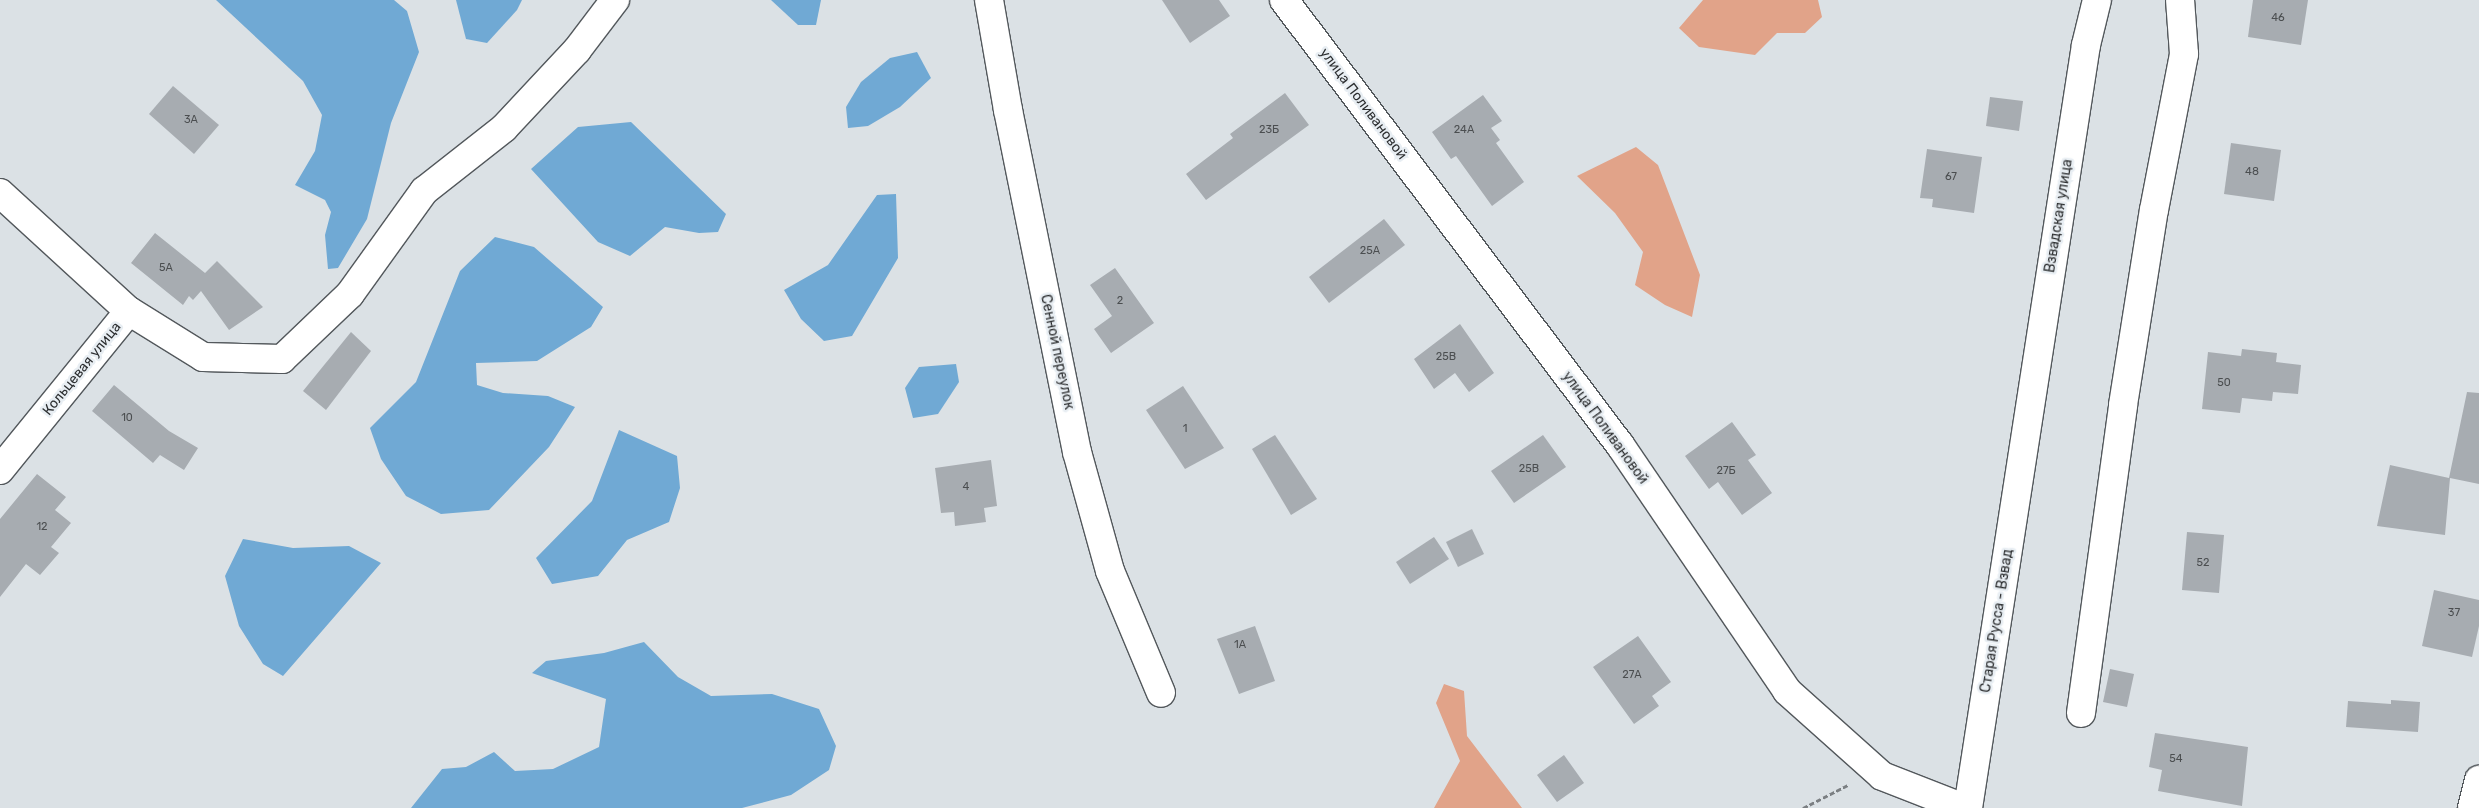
<!DOCTYPE html>
<meta charset="utf-8">
<style>
body{margin:0}
#map{position:relative;width:2479px;height:808px;overflow:hidden;background:#dbe1e5;font-family:Rubik,sans-serif}
div>[style]{position:absolute}
[style*='--x']{left:calc(var(--x)*1px);top:calc(var(--y)*1px);width:calc(var(--w)*1px);rotate:calc(var(--a)*1deg)}
.green>*{inset:0;background:#e1a389}
.water>*{inset:0;background:#70a9d4}
.building>*{inset:0;background:#a7acb1}
.path>*{height:3px;margin-top:-1.5px;transform-origin:0;background:repeating-linear-gradient(90deg,#7b7f82 0 5px,transparent 0 7.5px)}
.roads{filter:drop-shadow(1px 0 #53585c) drop-shadow(-1px 0 #53585c) drop-shadow(0 1px #53585c) drop-shadow(0 -1px #53585c)}
.minor>*{height:28px;margin:-14px;padding:0 14px;transform-origin:14px;border-radius:14px;background:#fff}
span{translate:-50% -50%;white-space:nowrap;text-align:center;line-height:1.15;-webkit-text-stroke:5px #e8eef3;paint-order:stroke}
.number-label{font-size:11px;color:#4b4e50}
.number-label span{-webkit-text-stroke-width:0}
.street-label{font-size:14px;color:#2c2e30}
</style>
<div id="map">
<div class="green">
<i style="clip-path:polygon(1703px 0,1818px 0,1822px 17px,1805px 33px,1777px 33px,1755px 55px,1699px 47px,1679px 28px)"></i>
<i style="clip-path:polygon(1636px 147px,1658px 165px,1700px 275px,1692px 317px,1665px 305px,1635px 285px,1643px 252px,1615px 213px,1577px 176px)"></i>
<i style="clip-path:polygon(1444px 684px,1464px 691px,1467px 736px,1522px 808px,1434px 808px,1460px 761px,1436px 703px)"></i>
</div>
<div class="water">
<i style="clip-path:polygon(216px 0,394px 0,407px 11px,419px 52px,391px 123px,367px 219px,338px 268px,328px 269px,325px 235px,331px 212px,325px 200px,295px 185px,315px 151px,322px 115px,303px 81px)"></i>
<i style="clip-path:polygon(456px 0,522px 0,517px 10px,487px 43px,466px 39px)"></i>
<i style="clip-path:polygon(771px 0,821px 0,816px 25px,798px 25px)"></i>
<i style="clip-path:polygon(917px 52px,931px 78px,900px 107px,868px 126px,848px 128px,846px 107px,861px 82px,890px 58px)"></i>
<i style="clip-path:polygon(631px 122px,726px 214px,718px 232px,699px 233px,665px 227px,630px 256px,598px 242px,531px 169px,578px 127px)"></i>
<i style="clip-path:polygon(896px 194px,898px 258px,852px 336px,824px 341px,801px 319px,784px 290px,828px 265px,877px 195px)"></i>
<i style="clip-path:polygon(495px 237px,534px 247px,603px 307px,591px 327px,537px 361px,476px 363px,477px 385px,503px 393px,548px 396px,575px 407px,549px 447px,489px 510px,441px 514px,406px 496px,381px 459px,370px 428px,416px 382px,460px 271px)"></i>
<i style="clip-path:polygon(956px 364px,959px 382px,938px 414px,913px 418px,905px 388px,919px 367px)"></i>
<i style="clip-path:polygon(619px 430px,677px 456px,680px 488px,669px 522px,627px 540px,598px 576px,552px 584px,536px 558px,592px 501px)"></i>
<i style="clip-path:polygon(243px 539px,293px 548px,349px 546px,381px 563px,283px 676px,263px 664px,239px 626px,225px 576px)"></i>
<i style="clip-path:polygon(644px 642px,678px 677px,711px 696px,772px 694px,819px 709px,836px 746px,829px 770px,791px 795px,742px 808px,411px 808px,442px 769px,466px 767px,494px 752px,515px 771px,553px 769px,599px 747px,606px 699px,532px 673px,546px 661px,604px 653px)"></i>
</div>
<div class="building">
<i style="clip-path:polygon(1162px 0,1219px 0,1230px 16px,1190px 43px)"></i>
<i style="clip-path:polygon(2253px 0,2308px 0,2301px 45px,2248px 37px)"></i>
<i style="clip-path:polygon(173px 86px,219px 125px,194px 154px,149px 114px)"></i>
<i style="clip-path:polygon(1285px 93px,1309px 125px,1206px 200px,1186px 174px,1233px 138px,1230px 134px)"></i>
<i style="clip-path:polygon(1483px 95px,1502px 121px,1491px 128px,1500px 140px,1496px 143px,1524px 182px,1492px 206px,1456px 156px,1451px 159px,1432px 132px)"></i>
<i style="clip-path:polygon(1990px 97px,2023px 101px,2019px 131px,1986px 126px)"></i>
<i style="clip-path:polygon(2231px 143px,2281px 150px,2274px 201px,2224px 194px)"></i>
<i style="clip-path:polygon(1927px 149px,1982px 157px,1974px 213px,1932px 207px,1933px 199px,1920px 198px)"></i>
<i style="clip-path:polygon(1384px 219px,1405px 245px,1329px 303px,1309px 277px)"></i>
<i style="clip-path:polygon(155px 233px,205px 273px,217px 261px,263px 307px,229px 330px,201px 291px,193px 300px,189px 296px,183px 305px,131px 263px)"></i>
<i style="clip-path:polygon(1115px 268px,1154px 323px,1111px 353px,1094px 329px,1112px 316px,1090px 285px)"></i>
<i style="clip-path:polygon(1460px 324px,1494px 373px,1469px 392px,1455px 373px,1434px 389px,1414px 359px)"></i>
<i style="clip-path:polygon(351px 332px,371px 351px,326px 410px,303px 391px)"></i>
<i style="clip-path:polygon(2242px 349px,2277px 353px,2276px 362px,2301px 365px,2298px 394px,2273px 392px,2272px 401px,2242px 398px,2240px 413px,2202px 409px,2208px 352px,2241px 356px)"></i>
<i style="clip-path:polygon(114px 385px,169px 431px,198px 448px,184px 470px,160px 455px,153px 463px,92px 411px)"></i>
<i style="clip-path:polygon(1183px 386px,1224px 448px,1185px 469px,1146px 410px)"></i>
<i style="clip-path:polygon(2467px 392px,2479px 393px,2479px 484px,2450px 478px,2445px 535px,2377px 526px,2390px 465px,2449px 478px)"></i>
<i style="clip-path:polygon(1732px 422px,1756px 455px,1748px 460px,1772px 493px,1742px 515px,1718px 482px,1709px 489px,1685px 456px)"></i>
<i style="clip-path:polygon(1275px 435px,1317px 499px,1291px 515px,1252px 449px)"></i>
<i style="clip-path:polygon(1543px 435px,1566px 467px,1514px 503px,1491px 471px)"></i>
<i style="clip-path:polygon(991px 460px,997px 506px,984px 508px,986px 522px,955px 526px,954px 512px,941px 513px,935px 468px)"></i>
<i style="clip-path:polygon(37px 474px,66px 497px,55px 510px,71px 523px,51px 547px,59px 553px,40px 575px,26px 564px,0 597px,0 519px)"></i>
<i style="clip-path:polygon(1472px 529px,1484px 554px,1458px 567px,1446px 542px)"></i>
<i style="clip-path:polygon(2187px 532px,2224px 535px,2219px 593px,2182px 590px)"></i>
<i style="clip-path:polygon(1434px 537px,1449px 559px,1410px 584px,1396px 562px)"></i>
<i style="clip-path:polygon(2434px 590px,2479px 600px,2479px 626px,2472px 657px,2422px 646px)"></i>
<i style="clip-path:polygon(1255px 626px,1275px 681px,1239px 694px,1217px 639px)"></i>
<i style="clip-path:polygon(1638px 636px,1671px 682px,1652px 696px,1659px 706px,1634px 724px,1593px 667px)"></i>
<i style="clip-path:polygon(2110px 669px,2134px 674px,2127px 707px,2103px 702px)"></i>
<i style="clip-path:polygon(2391px 700px,2420px 702px,2418px 732px,2346px 727px,2348px 701px,2391px 704px)"></i>
<i style="clip-path:polygon(2155px 733px,2248px 747px,2242px 806px,2158px 791px,2162px 770px,2149px 767px)"></i>
<i style="clip-path:polygon(1564px 755px,1584px 783px,1557px 802px,1537px 775px)"></i>
</div>
<div class="path">
<i style="--x:1803;--y:808;--w:51;--a:-27.1"></i>
</div>
<div class="roads">
<div class="minor">
<i style="--x:989;--y:0;--w:112;--a:80.2"></i>
<i style="--x:1008;--y:110;--w:349;--a:78.6"></i>
<i style="--x:1077;--y:452;--w:123;--a:74.5"></i>
<i style="--x:1110;--y:571;--w:132;--a:67.3"></i>
<i style="--x:1284;--y:0;--w:558;--a:52.95"></i>
<i style="--x:1620;--y:445;--w:297;--a:55.8"></i>
<i style="--x:1787;--y:691;--w:127;--a:41.8"></i>
<i style="--x:1882;--y:776;--w:88;--a:21.3"></i>
<i style="--x:0;--y:193;--w:175;--a:42.5"></i>
<i style="--x:129;--y:311;--w:205;--a:129.1"></i>
<i style="--x:129;--y:311;--w:87;--a:31.9"></i>
<i style="--x:203;--y:357;--w:79;--a:1.5"></i>
<i style="--x:282;--y:359;--w:94;--a:-43.7"></i>
<i style="--x:350;--y:294;--w:127;--a:-54.3"></i>
<i style="--x:424;--y:191;--w:102;--a:-38.2"></i>
<i style="--x:504;--y:128;--w:107;--a:-46.9"></i>
<i style="--x:577;--y:50;--w:63;--a:-52.8"></i>
<i style="--x:2081;--y:713;--w:311;--a:-82.2"></i>
<i style="--x:2123;--y:405;--w:197;--a:-81"></i>
<i style="--x:2154;--y:210;--w:159;--a:-79.1"></i>
<i style="--x:2184;--y:54;--w:54;--a:-94.2"></i>
<i style="--x:1968;--y:808;--w:772;--a:-81.21"></i>
<i style="--x:2086;--y:45;--w:46;--a:-76.3"></i>
<i style="--x:2472;--y:808;--w:29;--a:-76"></i>
</div>
</div>
<div class="number-label">
<span style="left:2278px;top:18px">46</span>
<span style="left:191px;top:120px">3А</span>
<span style="left:1269px;top:130px">23Б</span>
<span style="left:1464px;top:130px">24А</span>
<span style="left:2252px;top:172px">48</span>
<span style="left:1951px;top:177px">67</span>
<span style="left:1370px;top:251px">25А</span>
<span style="left:166px;top:268px">5А</span>
<span style="left:1120px;top:301px">2</span>
<span style="left:1446px;top:357px">25В</span>
<span style="left:2224px;top:383px">50</span>
<span style="left:127px;top:418px">10</span>
<span style="left:1185px;top:429px">1</span>
<span style="left:1529px;top:469px">25В</span>
<span style="left:1726px;top:471px">27Б</span>
<span style="left:966px;top:487px">4</span>
<span style="left:42px;top:527px">12</span>
<span style="left:2203px;top:563px">52</span>
<span style="left:2454px;top:613px">37</span>
<span style="left:1240px;top:645px">1А</span>
<span style="left:1632px;top:675px">27А</span>
<span style="left:2176px;top:759px">54</span>
</div>
<div class="street-label">
<span style="left:1363px;top:104px;rotate:53deg">улица Поливановой</span>
<span style="left:2059px;top:216px;rotate:-81deg">Взвадская улица</span>
<span style="left:1057px;top:352px;rotate:78deg">Сенной переулок</span>
<span style="left:82px;top:369px;rotate:-51deg">Кольцевая улица</span>
<span style="left:1605px;top:428px;rotate:54deg">улица Поливановой</span>
<span style="left:1997px;top:621px;rotate:-81deg">Старая Русса - Взвад</span>
</div>
</div>
